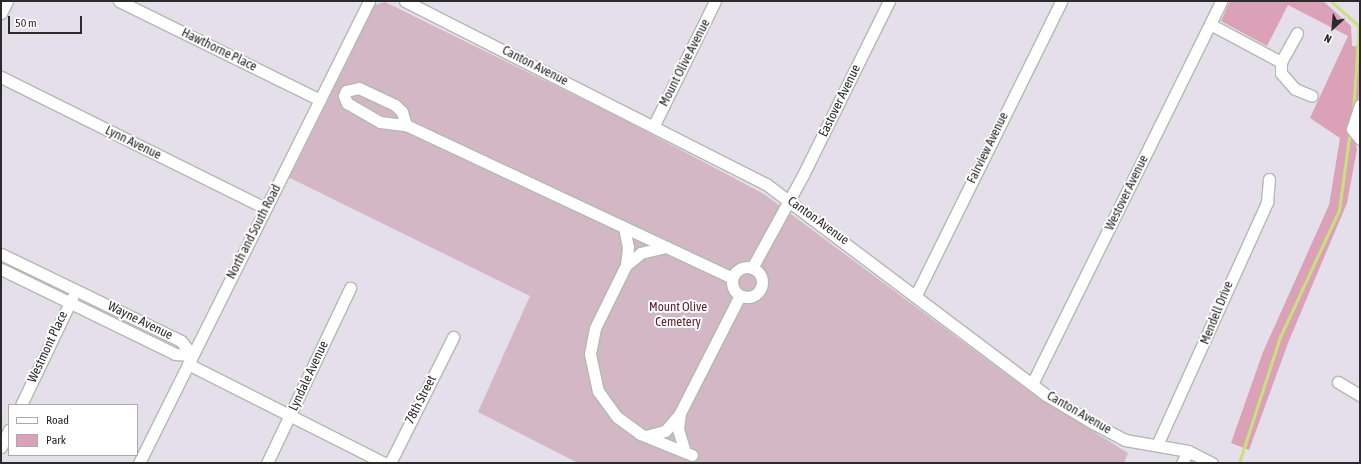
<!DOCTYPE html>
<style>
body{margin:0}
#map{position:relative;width:1361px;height:464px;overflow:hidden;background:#e5deeb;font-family:"Asap Condensed",sans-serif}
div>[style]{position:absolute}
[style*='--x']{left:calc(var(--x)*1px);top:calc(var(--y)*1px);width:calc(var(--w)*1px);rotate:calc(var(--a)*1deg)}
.green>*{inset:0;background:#dba1b6}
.cemetery>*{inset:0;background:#d3b7c5}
.stream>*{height:3px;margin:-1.5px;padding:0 1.5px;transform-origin:1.5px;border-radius:1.5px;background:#c8e17d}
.roads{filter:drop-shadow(1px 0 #b1baaf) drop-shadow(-1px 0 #b1baaf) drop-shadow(0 1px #b1baaf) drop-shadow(0 -1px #b1baaf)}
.minor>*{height:11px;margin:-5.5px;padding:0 5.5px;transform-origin:5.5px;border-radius:5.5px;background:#fff}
.minor>.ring{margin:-5.5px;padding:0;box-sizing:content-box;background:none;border:11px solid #fff;border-radius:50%}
span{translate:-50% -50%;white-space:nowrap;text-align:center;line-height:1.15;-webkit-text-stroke:4px #fff;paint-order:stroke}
.street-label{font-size:13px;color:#2b2b2b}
.park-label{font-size:13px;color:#602230}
.frame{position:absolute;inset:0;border:2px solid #2b2b2b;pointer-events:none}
.legend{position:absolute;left:8px;top:404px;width:130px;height:52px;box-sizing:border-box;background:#fff;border:1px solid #aaa;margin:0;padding:5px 7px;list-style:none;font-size:12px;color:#2b2b2b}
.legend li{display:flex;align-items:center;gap:8px;height:20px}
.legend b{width:20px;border:1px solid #aaa}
.north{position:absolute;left:1313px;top:8px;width:40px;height:40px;-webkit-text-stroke:3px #fff;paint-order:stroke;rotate:206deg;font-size:11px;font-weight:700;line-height:16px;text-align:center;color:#2b2b2b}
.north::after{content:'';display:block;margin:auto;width:14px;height:18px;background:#2b2b2b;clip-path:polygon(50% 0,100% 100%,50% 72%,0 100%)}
.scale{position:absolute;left:8px;top:16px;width:74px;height:18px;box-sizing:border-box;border:2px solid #2b2b2b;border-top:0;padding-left:5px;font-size:12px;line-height:14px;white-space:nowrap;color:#2b2b2b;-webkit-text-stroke:3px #fff;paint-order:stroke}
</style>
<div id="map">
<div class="green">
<i style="clip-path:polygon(1230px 1px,1323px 1px,1351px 26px,1352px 46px,1360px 47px,1360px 90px,1352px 135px,1357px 149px,1347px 203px,1288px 343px,1249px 450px,1231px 443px,1263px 352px,1329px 205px,1340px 138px,1310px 118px,1348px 36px,1288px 5px,1267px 46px,1221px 21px)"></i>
</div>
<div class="cemetery">
<i style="clip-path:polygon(385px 2px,615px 115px,764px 194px,1029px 391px,1128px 453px,1124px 463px,578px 463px,478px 412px,530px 296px,288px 177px,375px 5px)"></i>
</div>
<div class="stream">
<i style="--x:1331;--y:1;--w:38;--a:42"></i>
<i style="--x:1353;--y:112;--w:86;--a:-86"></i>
<i style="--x:1239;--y:463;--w:133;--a:-72"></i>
<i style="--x:1280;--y:337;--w:140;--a:-65.1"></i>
<i style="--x:1339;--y:210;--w:80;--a:-82.1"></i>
</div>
<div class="roads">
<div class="minor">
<i style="--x:119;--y:1;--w:224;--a:26.2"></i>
<i style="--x:405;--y:1;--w:405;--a:26.9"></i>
<i style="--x:766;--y:184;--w:351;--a:37"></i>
<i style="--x:1046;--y:395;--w:55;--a:30.8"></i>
<i style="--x:1093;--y:423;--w:36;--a:28"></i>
<i style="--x:1125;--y:440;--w:64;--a:9.9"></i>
<i style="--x:1188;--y:451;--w:27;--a:27"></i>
<i style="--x:1;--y:13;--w:13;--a:-63"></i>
<i style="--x:1210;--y:24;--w:81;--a:28.2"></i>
<i style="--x:1281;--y:62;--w:33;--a:-61"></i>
<i style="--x:1281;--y:62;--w:11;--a:90"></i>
<i style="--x:1281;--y:73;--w:21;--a:49"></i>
<i style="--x:1295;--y:89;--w:18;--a:22"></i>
<i style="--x:1;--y:77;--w:295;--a:26.4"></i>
<i style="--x:1360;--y:105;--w:25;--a:108"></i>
<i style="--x:1352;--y:129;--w:13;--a:51"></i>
<i style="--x:406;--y:125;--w:14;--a:-107"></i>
<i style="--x:402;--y:112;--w:10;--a:-135"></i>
<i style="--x:395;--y:105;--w:40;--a:-155"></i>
<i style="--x:359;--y:88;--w:13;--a:167"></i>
<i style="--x:346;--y:91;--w:5;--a:112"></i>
<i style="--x:344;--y:96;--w:8;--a:67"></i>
<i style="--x:347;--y:103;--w:38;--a:30"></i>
<i style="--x:380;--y:122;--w:26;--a:7"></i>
<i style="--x:406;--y:125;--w:360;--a:25.1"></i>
<i style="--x:654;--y:125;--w:138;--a:-63.8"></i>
<i style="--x:624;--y:227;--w:20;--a:79"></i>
<i style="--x:628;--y:247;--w:18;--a:96"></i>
<i style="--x:666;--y:247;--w:26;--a:167"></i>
<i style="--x:641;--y:253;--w:19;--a:141"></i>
<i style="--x:626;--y:265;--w:70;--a:116.2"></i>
<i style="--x:595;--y:328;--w:26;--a:101"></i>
<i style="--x:590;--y:354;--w:38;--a:78"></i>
<i style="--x:598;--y:391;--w:32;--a:54"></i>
<i style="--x:617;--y:417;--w:29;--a:36"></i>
<i style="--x:640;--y:434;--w:56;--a:22"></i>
<i style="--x:1;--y:254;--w:200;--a:25.8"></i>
<i style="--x:181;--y:341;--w:18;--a:52"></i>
<i class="ring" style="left:732px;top:267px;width:19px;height:19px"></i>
<i style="--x:752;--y:268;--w:106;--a:-61.3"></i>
<i style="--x:803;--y:175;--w:194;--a:-63.7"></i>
<i style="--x:1;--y:269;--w:194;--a:26"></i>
<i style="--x:175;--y:354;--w:17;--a:3"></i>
<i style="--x:916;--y:295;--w:328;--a:-63.7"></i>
<i style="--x:188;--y:364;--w:220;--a:26.8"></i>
<i style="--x:1338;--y:382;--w:26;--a:31"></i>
<i style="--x:1032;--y:384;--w:427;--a:-63.7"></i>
<i style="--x:21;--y:405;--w:119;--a:-64.5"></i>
<i style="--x:646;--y:436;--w:20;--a:-15"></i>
<i style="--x:665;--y:431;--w:21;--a:-49"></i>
<i style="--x:1157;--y:445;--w:267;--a:-65.6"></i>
<i style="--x:1267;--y:202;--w:23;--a:-85"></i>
<i style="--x:1;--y:447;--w:19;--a:-65"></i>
<i style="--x:685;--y:452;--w:24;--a:-107"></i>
<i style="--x:678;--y:429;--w:16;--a:-83"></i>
<i style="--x:680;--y:413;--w:132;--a:-63"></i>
<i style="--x:139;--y:463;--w:516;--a:-63.53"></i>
<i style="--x:267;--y:463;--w:194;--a:-64.6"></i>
<i style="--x:390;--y:463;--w:141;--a:-63.4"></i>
<i style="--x:1182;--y:463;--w:13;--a:-63"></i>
</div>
</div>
<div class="street-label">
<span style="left:219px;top:50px;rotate:26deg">Hawthorne Place</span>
<span style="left:685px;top:63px;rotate:-63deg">Mount Olive Avenue</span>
<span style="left:535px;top:66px;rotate:27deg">Canton Avenue</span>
<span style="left:840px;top:101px;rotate:-64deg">Eastover Avenue</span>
<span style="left:133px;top:143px;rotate:26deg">Lynn Avenue</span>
<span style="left:988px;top:148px;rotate:-64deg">Fairview Avenue</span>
<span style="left:1127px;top:193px;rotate:-64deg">Westover Avenue</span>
<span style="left:818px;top:221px;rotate:36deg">Canton Avenue</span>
<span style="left:254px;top:232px;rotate:-63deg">North and South Road</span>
<span style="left:1217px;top:313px;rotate:-68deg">Mendell Drive</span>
<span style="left:140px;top:321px;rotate:26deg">Wayne Avenue</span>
<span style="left:48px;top:347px;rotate:-65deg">Westmont Place</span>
<span style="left:309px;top:376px;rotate:-65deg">Lyndale Avenue</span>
<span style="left:421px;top:400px;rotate:-63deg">78th Street</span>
<span style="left:1079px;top:413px;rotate:30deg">Canton Avenue</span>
</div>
<div class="park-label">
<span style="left:678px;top:315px">Mount Olive<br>Cemetery</span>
</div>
<div class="frame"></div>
<ul class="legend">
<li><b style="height:5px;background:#fff"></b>Road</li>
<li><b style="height:11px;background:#dba1b6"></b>Park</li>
</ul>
<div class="north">N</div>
<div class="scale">50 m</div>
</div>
